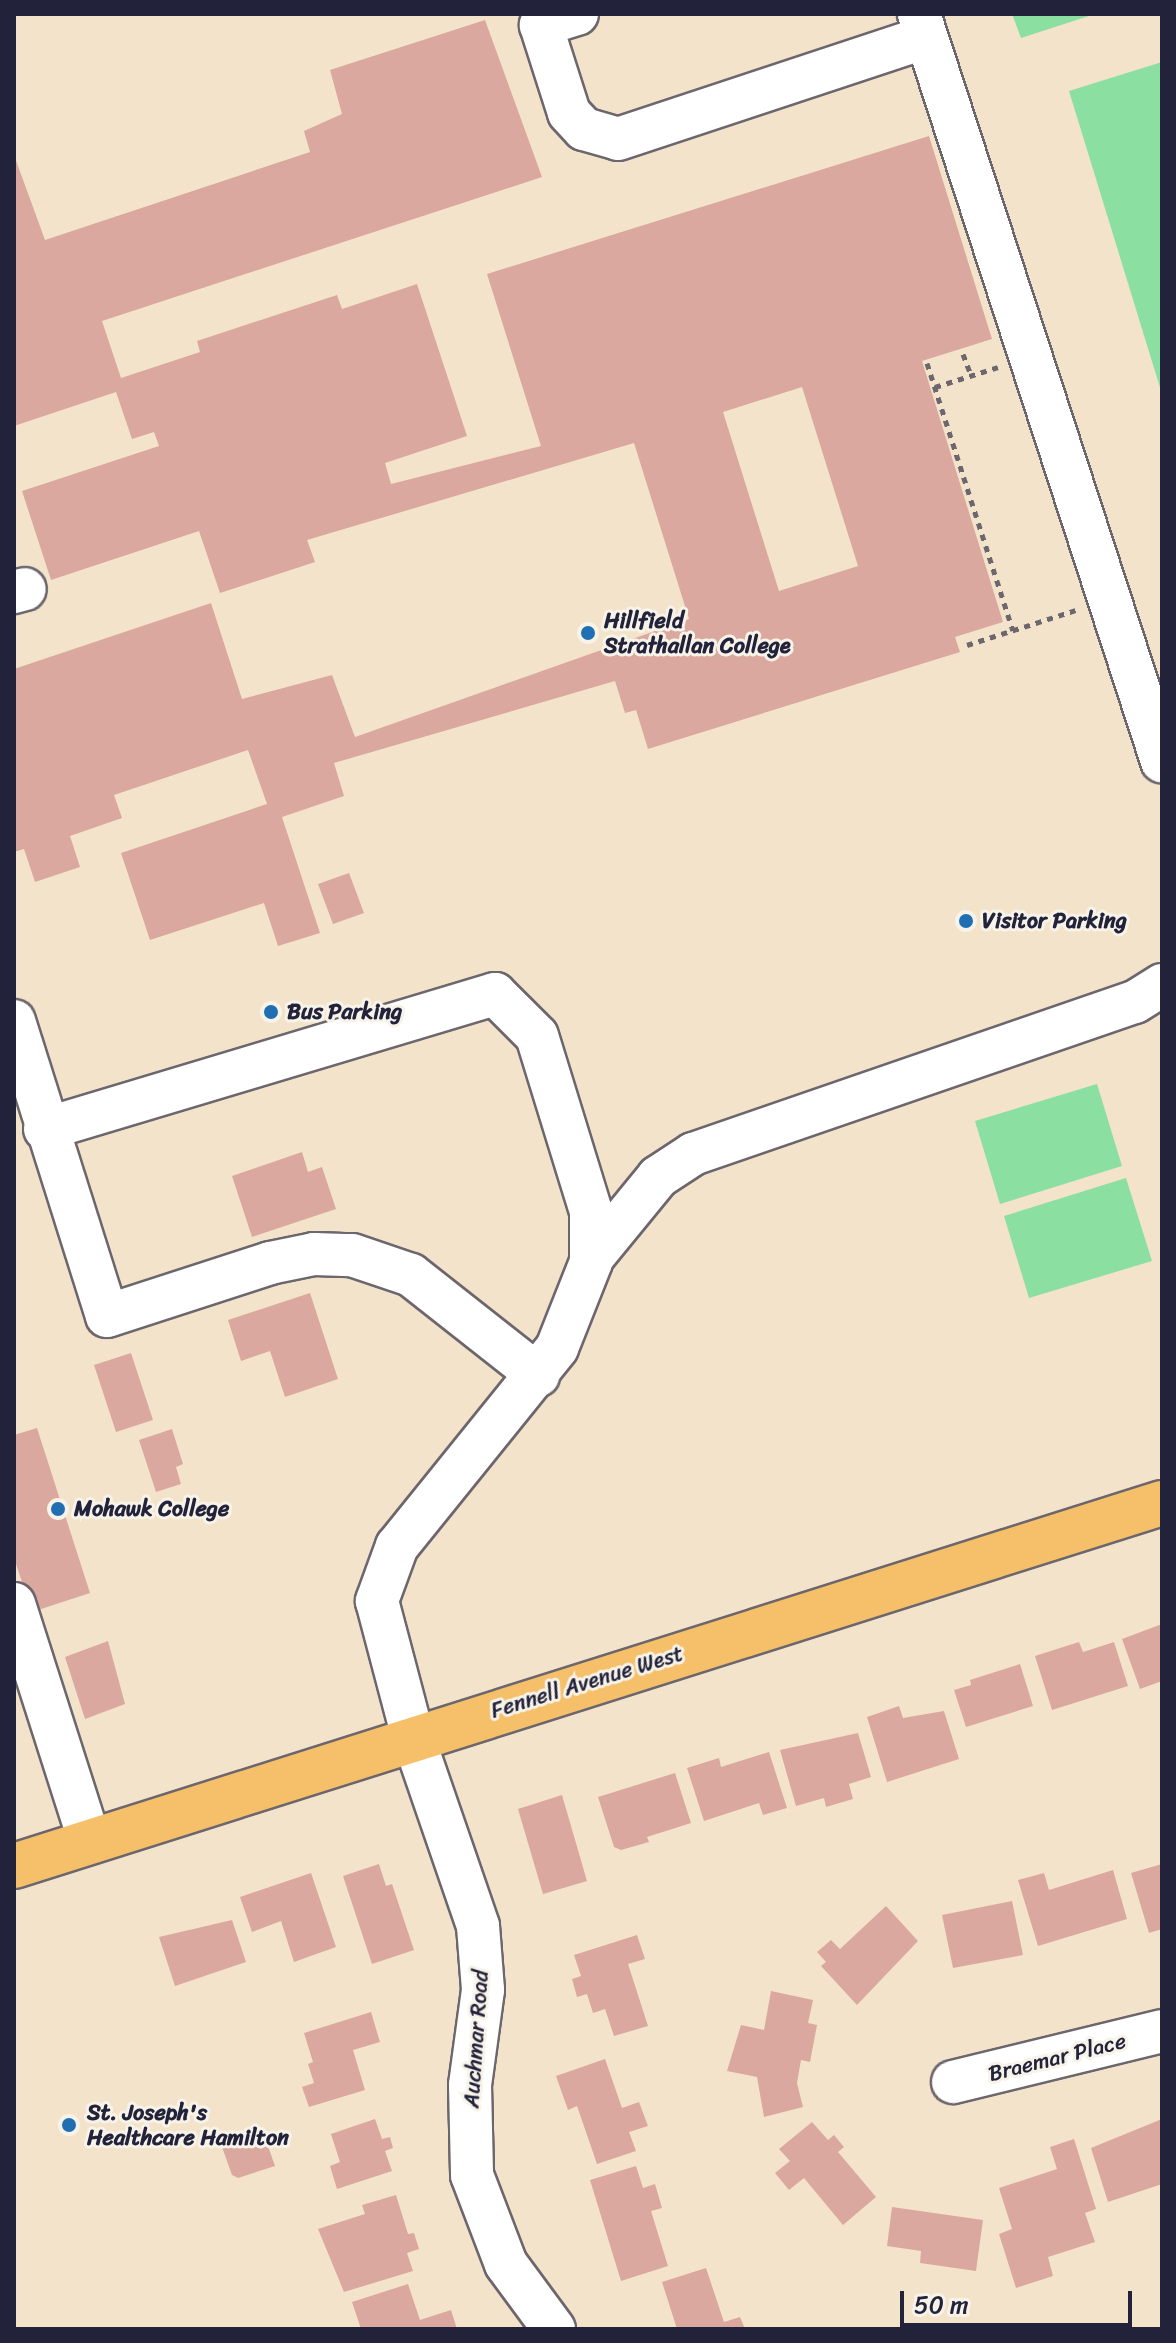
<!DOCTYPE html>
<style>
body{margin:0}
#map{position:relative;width:1176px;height:2343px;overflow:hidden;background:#f4e3cb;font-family:Sriracha,sans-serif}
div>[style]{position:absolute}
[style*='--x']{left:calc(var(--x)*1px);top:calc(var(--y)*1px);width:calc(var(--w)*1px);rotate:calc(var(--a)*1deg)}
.green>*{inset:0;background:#8adfa1}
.building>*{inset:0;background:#daa89f}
.path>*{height:5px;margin-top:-2.5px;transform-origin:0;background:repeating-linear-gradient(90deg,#6c666d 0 6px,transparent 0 12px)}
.roads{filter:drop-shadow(2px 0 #6c666d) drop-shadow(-2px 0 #6c666d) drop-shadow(0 2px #6c666d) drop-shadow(0 -2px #6c666d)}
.minor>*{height:42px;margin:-21px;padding:0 21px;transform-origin:21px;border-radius:21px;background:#fff}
.major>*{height:44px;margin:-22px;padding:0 22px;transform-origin:22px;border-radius:22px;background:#f6c06b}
.dots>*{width:22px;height:22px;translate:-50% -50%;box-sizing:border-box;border:4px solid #f7f3e8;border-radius:50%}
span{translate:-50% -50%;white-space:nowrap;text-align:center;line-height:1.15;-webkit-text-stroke:6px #f7f3e8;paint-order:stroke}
.poi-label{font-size:22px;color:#22223b;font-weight:700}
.left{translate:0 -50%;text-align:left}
.street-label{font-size:22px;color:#22223b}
.frame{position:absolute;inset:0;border:16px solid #22223b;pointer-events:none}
.scale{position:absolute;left:900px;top:2291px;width:232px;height:36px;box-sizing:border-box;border:4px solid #22223b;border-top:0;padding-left:10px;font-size:24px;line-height:28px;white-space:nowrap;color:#22223b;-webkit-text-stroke:6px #f7f3e8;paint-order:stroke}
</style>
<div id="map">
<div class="green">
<i style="clip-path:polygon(1012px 14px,1095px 14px,1021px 38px)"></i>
<i style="clip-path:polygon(1162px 62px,1162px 394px,1069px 91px)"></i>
<i style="clip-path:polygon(1097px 1084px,1122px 1166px,1000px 1204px,975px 1121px)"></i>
<i style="clip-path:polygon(1126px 1178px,1152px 1261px,1029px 1298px,1004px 1216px)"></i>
</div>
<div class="building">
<i style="clip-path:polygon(evenodd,485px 20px,542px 177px,102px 321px,121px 378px,200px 352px,197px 341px,337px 295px,342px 309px,417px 284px,467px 436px,385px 463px,391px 484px,541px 446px,487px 274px,929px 136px,992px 339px,922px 361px,1003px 622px,955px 637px,960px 652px,648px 749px,636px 710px,625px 713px,615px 681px,334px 763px,344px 796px,282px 817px,320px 933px,278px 946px,264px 903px,150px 940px,121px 853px,267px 804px,248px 750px,114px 795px,122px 818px,70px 836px,80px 867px,35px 882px,24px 849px,14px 852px,14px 669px,211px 603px,242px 699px,332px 675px,355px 737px,689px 619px,634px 443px,307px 540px,315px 562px,220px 593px,199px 531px,51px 580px,22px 491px,159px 446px,154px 432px,132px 439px,116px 392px,14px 426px,14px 155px,45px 240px,310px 152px,304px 131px,342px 114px,330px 70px,485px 20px,802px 387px,858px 566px,779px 591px,723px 412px,802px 387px)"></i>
<i style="clip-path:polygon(349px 873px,364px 913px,333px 924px,318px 884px)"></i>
<i style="clip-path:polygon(302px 1152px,308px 1172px,322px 1167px,336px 1209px,252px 1237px,232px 1176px)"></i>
<i style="clip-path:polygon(310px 1293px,338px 1379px,285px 1397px,270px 1351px,241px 1361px,228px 1320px)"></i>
<i style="clip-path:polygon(131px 1353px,153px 1420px,116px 1432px,94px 1365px)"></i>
<i style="clip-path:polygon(37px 1428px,90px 1593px,32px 1612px,14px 1558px,14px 1435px)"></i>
<i style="clip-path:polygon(172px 1429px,183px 1464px,176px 1467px,181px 1484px,156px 1492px,139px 1440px)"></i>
<i style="clip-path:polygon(1162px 1624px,1162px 1681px,1140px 1689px,1122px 1639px)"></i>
<i style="clip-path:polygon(108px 1641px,125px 1704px,85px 1719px,65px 1657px)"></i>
<i style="clip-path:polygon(1079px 1642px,1083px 1652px,1114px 1642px,1128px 1686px,1052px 1710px,1035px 1656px)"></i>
<i style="clip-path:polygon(1020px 1664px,1033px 1706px,966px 1727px,954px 1690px,971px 1685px,970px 1680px)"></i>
<i style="clip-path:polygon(899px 1706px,903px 1718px,944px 1711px,959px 1759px,887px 1782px,867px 1717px)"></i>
<i style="clip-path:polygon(858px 1733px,871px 1777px,849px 1784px,853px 1799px,826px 1807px,824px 1798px,796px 1806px,780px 1750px)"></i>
<i style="clip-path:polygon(769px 1752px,787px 1808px,763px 1815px,759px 1803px,704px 1821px,687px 1768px,719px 1758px,721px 1767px)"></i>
<i style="clip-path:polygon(675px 1773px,691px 1823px,647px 1837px,649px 1842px,621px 1850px,614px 1847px,598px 1797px)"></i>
<i style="clip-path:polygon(562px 1795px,587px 1881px,543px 1894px,518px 1809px)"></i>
<i style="clip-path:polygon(379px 1864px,386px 1886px,392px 1884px,414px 1950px,372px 1964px,343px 1876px)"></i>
<i style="clip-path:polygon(1162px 1864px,1162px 1929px,1149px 1933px,1131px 1873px)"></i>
<i style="clip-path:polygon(1113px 1870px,1127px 1919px,1038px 1946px,1018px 1880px,1044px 1873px,1049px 1890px)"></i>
<i style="clip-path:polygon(311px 1873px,336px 1947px,294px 1962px,281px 1921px,252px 1932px,240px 1897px)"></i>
<i style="clip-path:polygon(1012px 1901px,1023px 1955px,953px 1968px,942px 1915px)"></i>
<i style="clip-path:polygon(886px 1906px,918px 1941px,857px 2005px,821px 1966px,826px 1962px,817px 1952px,831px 1940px,840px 1949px)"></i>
<i style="clip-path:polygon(232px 1920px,246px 1962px,175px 1986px,159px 1937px)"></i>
<i style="clip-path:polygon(637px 1935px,645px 1959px,628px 1964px,648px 2026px,614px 2036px,605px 2009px,593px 2013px,587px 1994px,577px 1997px,572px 1979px,581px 1976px,574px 1955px)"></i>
<i style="clip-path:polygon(771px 1991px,813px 2000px,808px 2023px,817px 2025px,810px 2062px,801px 2060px,797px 2083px,803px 2107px,764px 2117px,757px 2077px,727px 2071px,741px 2025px,764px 2030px)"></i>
<i style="clip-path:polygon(371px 2012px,380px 2042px,353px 2050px,365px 2090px,309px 2107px,302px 2087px,314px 2083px,308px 2064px,313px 2062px,304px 2033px)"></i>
<i style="clip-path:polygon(605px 2059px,622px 2108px,639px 2102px,648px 2126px,629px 2132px,636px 2151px,597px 2164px,577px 2106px,568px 2110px,556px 2076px)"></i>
<i style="clip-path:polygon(375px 2119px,382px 2139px,390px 2137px,393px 2148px,385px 2151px,392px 2171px,337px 2189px,330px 2166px,340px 2162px,331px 2134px)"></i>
<i style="clip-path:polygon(1162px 2119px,1162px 2184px,1108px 2202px,1091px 2148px)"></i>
<i style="clip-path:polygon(812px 2122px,828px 2140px,834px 2135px,844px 2147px,838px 2152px,876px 2197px,843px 2225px,804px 2178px,789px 2190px,775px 2173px,790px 2161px,779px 2149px)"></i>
<i style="clip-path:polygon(263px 2132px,275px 2166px,238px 2178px,232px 2175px,222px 2147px)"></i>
<i style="clip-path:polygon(1074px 2139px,1096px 2209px,1085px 2213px,1095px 2242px,1048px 2257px,1053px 2276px,1016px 2288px,999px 2234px,1012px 2229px,999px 2188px,1057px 2169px,1050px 2147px)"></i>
<i style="clip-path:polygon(636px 2166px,643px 2188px,655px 2184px,662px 2208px,651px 2211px,668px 2266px,621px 2281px,590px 2180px)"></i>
<i style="clip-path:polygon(396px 2195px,408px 2234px,414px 2233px,419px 2249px,407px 2253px,413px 2271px,344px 2292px,318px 2229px,365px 2214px,362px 2205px)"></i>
<i style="clip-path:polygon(892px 2207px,983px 2220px,976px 2271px,920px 2263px,921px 2251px,887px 2246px)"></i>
<i style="clip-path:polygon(706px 2268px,724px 2322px,740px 2317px,745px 2329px,677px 2329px,662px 2282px)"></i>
<i style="clip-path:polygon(408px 2284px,420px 2320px,451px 2310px,457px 2329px,361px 2329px,352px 2302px)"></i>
</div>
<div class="path">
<i style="--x:963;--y:354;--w:22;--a:69"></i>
<i style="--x:927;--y:363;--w:281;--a:72.2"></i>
<i style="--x:935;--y:387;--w:66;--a:-17.6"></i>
<i style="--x:967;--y:645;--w:114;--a:-17.8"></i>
</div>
<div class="roads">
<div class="minor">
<i style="--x:577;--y:14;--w:38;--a:163"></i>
<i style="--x:541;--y:25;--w:92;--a:72.3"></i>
<i style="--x:569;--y:113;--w:22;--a:47"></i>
<i style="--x:584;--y:129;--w:35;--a:16"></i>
<i style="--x:618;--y:139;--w:324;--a:-18.3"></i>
<i style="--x:919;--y:14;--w:786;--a:71.98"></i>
<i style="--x:14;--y:592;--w:11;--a:-15"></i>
<i style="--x:14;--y:1021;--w:309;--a:72.5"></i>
<i style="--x:107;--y:1316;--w:171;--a:-18"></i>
<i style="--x:270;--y:1263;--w:45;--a:-11.6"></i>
<i style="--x:314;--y:1254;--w:38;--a:2"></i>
<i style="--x:352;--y:1255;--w:62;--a:18.7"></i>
<i style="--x:411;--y:1275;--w:162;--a:38.2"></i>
<i style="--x:45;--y:1129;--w:470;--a:-16.7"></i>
<i style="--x:495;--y:994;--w:59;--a:45"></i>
<i style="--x:537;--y:1036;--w:183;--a:72.9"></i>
<i style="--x:591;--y:1211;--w:51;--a:90"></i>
<i style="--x:591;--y:1262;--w:92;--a:111.6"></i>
<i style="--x:557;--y:1348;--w:255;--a:128.9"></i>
<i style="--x:397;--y:1546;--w:59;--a:110"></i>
<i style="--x:377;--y:1601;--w:141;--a:75.2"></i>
<i style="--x:413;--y:1737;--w:200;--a:71"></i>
<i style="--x:478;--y:1926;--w:64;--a:85.5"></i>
<i style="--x:483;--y:1990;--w:96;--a:97.8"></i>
<i style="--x:470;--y:2085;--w:90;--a:88.7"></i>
<i style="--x:472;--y:2175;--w:95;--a:69.1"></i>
<i style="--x:506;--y:2264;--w:81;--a:53.6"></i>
<i style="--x:591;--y:1259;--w:106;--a:-50.7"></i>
<i style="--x:658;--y:1177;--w:42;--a:-33.3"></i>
<i style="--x:693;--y:1154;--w:467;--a:-19"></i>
<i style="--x:1135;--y:1002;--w:32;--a:-32"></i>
<i style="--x:14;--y:1604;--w:250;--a:72.3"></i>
<i style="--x:953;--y:2082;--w:215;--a:-13.7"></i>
</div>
<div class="major">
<i style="--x:14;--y:1866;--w:1204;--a:-17.55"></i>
</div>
</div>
<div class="dots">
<i style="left:588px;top:633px;background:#1f6fb2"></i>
<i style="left:966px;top:921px;background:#1f6fb2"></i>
<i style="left:271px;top:1012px;background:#1f6fb2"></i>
<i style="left:58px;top:1509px;background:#1f6fb2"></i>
<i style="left:69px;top:2125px;background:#1f6fb2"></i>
</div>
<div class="poi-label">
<span class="left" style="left:604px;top:633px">Hillfield<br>Strathallan College</span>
<span class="left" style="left:982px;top:921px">Visitor Parking</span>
<span class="left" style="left:287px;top:1012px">Bus Parking</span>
<span class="left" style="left:74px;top:1509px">Mohawk College</span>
<span class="left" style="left:87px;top:2125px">St. Joseph's<br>Healthcare Hamilton</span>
</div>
<div class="street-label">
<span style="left:587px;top:1682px;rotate:-17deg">Fennell Avenue West</span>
<span style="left:476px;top:2039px;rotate:-86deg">Auchmar Road</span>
<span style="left:1057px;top:2057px;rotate:-14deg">Braemar Place</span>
</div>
<div class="frame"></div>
<div class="scale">50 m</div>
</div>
